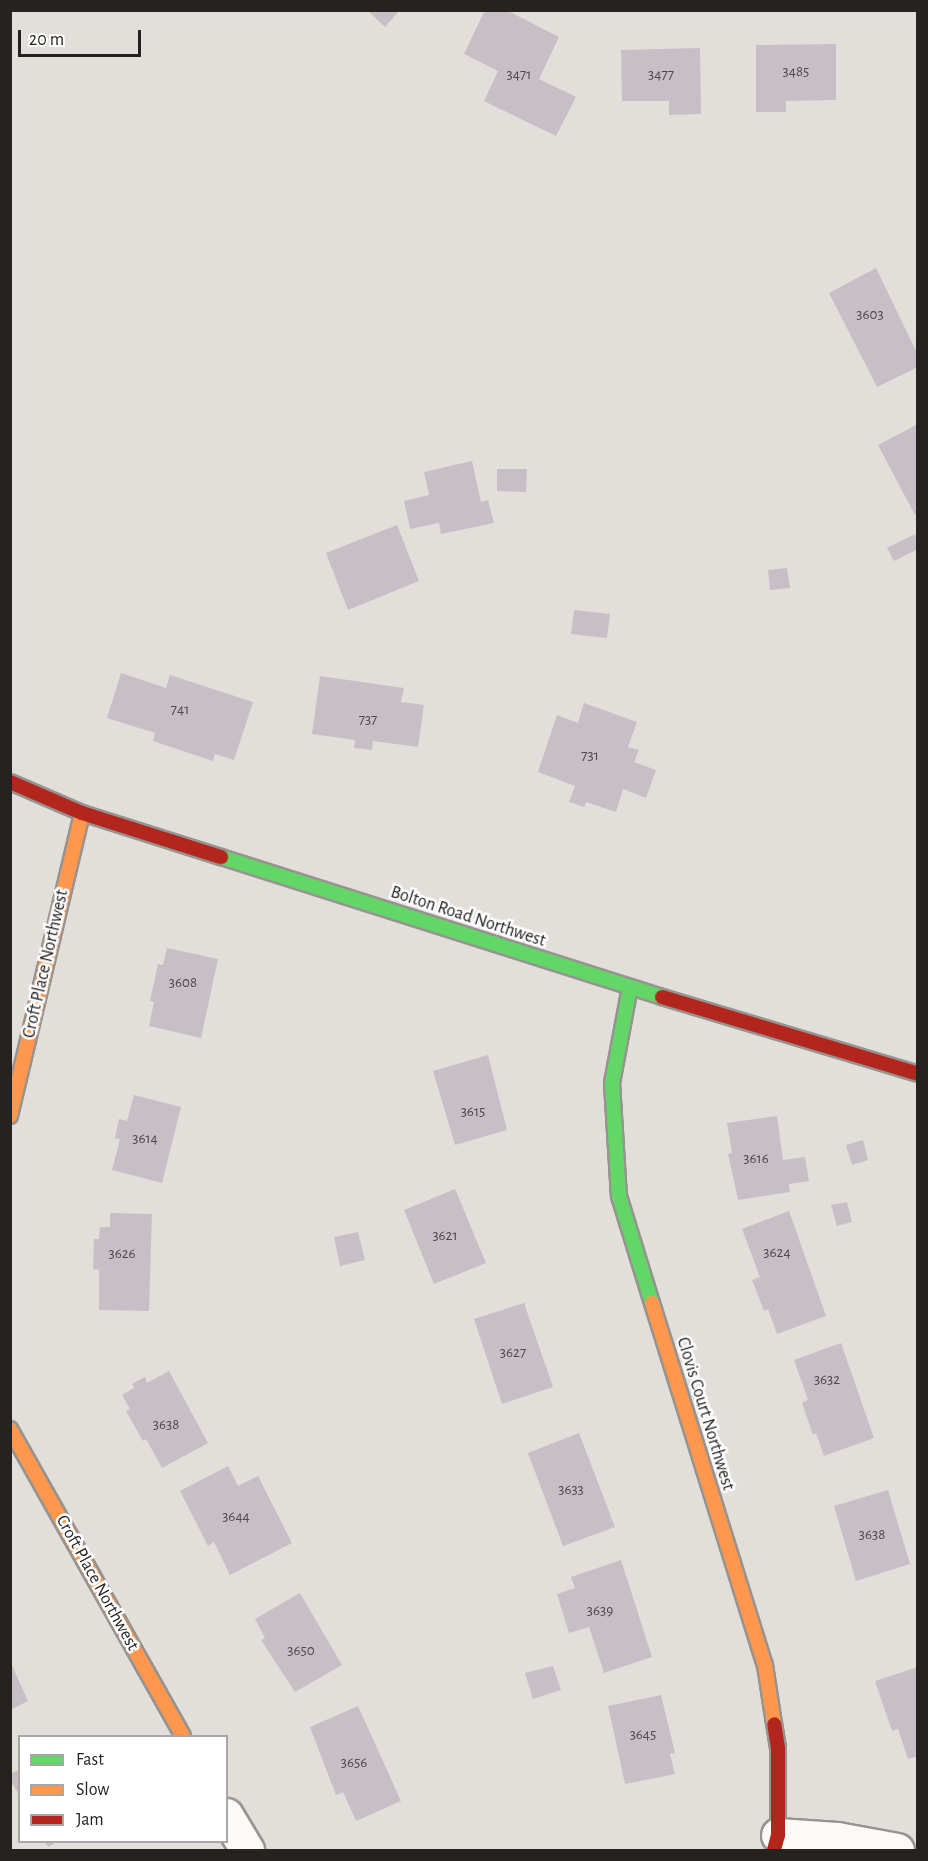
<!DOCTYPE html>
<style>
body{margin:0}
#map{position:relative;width:928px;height:1861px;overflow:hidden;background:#e2deda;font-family:"Alegreya Sans",sans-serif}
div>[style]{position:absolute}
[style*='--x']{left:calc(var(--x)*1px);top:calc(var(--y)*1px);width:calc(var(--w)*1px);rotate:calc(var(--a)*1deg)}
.building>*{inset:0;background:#c8bfc6}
.roads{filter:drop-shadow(2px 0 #969390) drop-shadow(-2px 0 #969390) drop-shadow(0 2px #969390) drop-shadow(0 -2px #969390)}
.street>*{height:33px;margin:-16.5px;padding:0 16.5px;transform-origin:16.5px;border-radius:16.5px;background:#fbfaf9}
.fast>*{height:14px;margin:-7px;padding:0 7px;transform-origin:7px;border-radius:7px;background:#63d668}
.slow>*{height:14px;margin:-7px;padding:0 7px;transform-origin:7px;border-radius:7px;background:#ff974d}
.jam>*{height:14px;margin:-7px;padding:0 7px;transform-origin:7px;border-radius:7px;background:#b3261e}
span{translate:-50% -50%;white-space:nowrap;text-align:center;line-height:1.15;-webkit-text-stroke:5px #fff;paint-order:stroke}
.number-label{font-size:15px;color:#4e494a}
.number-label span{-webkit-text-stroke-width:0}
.street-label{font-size:18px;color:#252220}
.frame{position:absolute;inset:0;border:12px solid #252220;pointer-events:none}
.legend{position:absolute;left:18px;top:1735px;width:210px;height:108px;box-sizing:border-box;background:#fff;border:2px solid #a8a7a6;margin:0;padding:8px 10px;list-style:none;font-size:18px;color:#252220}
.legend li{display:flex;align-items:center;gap:12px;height:30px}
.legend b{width:30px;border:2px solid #a8a7a6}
.scale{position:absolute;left:18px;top:30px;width:123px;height:27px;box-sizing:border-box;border:3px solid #252220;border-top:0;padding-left:8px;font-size:18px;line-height:21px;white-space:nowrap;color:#252220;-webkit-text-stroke:4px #fff;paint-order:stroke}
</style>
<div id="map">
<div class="building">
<i style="clip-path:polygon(367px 10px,400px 10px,385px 27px)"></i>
<i style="clip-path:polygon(485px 10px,506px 10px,559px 37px,539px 79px,576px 97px,556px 136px,484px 101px,498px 71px,464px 54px)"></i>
<i style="clip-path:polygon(836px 44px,836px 100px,786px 101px,786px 112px,756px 112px,756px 45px)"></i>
<i style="clip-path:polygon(700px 48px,701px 114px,669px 115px,669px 101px,622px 101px,621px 50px)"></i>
<i style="clip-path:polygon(876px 268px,918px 355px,918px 367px,877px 387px,829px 293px)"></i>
<i style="clip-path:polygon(918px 424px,918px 514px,915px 515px,878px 445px)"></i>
<i style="clip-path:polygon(472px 461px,481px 502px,488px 500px,494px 523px,441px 534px,439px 523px,410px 529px,404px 501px,429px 495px,424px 472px)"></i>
<i style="clip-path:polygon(497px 469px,527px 469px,526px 492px,497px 491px)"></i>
<i style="clip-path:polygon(397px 525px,419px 581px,348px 610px,326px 553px)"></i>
<i style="clip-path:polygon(915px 534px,918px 549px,894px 561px,887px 548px)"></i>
<i style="clip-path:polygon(787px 568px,790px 588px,770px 590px,768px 570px)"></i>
<i style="clip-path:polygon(574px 610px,610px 614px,607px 638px,571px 634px)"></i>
<i style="clip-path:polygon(121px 673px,166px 688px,170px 675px,253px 702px,234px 760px,215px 754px,213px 761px,153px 741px,155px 733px,107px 718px)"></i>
<i style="clip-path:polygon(320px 676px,404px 688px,401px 702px,424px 705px,418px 747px,373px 741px,372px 750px,354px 748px,355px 740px,312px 734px)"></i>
<i style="clip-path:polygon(584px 703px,637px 722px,628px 747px,639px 750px,634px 762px,656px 770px,646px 798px,623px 789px,616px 812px,586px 802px,584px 807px,569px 802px,575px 786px,538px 772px,557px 715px,578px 723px)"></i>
<i style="clip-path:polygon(167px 948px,218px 959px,201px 1038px,149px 1026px,154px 1002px,150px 1001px,158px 964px,163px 965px)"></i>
<i style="clip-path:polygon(488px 1055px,507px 1130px,455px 1145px,433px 1071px)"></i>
<i style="clip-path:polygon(134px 1095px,181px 1107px,162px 1183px,112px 1170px,120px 1139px,115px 1138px,119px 1119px,127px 1121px)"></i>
<i style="clip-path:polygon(777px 1116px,783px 1160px,805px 1157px,809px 1181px,789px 1184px,790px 1192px,738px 1200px,728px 1154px,732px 1153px,727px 1123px)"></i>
<i style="clip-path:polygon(863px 1140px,868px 1160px,852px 1165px,846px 1145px)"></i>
<i style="clip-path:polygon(455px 1189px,486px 1263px,434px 1284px,404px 1210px)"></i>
<i style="clip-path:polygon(847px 1202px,852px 1222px,837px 1226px,831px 1205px)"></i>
<i style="clip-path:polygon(789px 1211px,826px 1316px,777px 1334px,768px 1309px,764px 1311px,752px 1280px,760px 1277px,742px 1229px)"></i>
<i style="clip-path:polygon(110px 1213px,152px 1214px,149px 1311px,99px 1310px,99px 1270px,93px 1269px,94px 1239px,99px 1239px,100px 1227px,110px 1227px)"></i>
<i style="clip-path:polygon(358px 1232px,365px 1260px,340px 1266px,334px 1237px)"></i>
<i style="clip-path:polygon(524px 1303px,553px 1387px,502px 1404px,474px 1319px)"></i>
<i style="clip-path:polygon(841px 1343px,874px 1438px,824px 1456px,816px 1433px,813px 1435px,802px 1403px,808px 1400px,794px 1360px)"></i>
<i style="clip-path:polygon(169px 1371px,208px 1443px,162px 1468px,146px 1439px,143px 1441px,126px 1411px,130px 1409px,122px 1395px,134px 1388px,132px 1384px,145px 1377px,147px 1383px)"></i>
<i style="clip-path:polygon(579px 1433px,615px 1527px,563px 1546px,528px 1453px)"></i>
<i style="clip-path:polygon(228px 1466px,238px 1486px,258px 1476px,292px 1543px,230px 1575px,214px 1542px,208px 1546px,180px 1491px)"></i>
<i style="clip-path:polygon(888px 1490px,910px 1564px,856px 1581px,834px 1506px)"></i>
<i style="clip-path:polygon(621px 1560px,652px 1657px,604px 1673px,589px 1627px,569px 1633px,557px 1594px,575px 1588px,571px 1577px)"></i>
<i style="clip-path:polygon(300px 1593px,342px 1665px,295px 1692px,261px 1640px,265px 1638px,255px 1619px)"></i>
<i style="clip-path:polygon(10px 1661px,28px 1701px,10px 1710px)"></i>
<i style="clip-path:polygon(553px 1666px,561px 1690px,533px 1699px,525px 1673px)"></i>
<i style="clip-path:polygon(918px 1667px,918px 1756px,908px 1759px,898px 1729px,892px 1731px,875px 1681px)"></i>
<i style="clip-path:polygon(661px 1695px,675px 1753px,670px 1754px,675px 1774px,625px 1784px,608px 1706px)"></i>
<i style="clip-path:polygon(358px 1706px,401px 1801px,356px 1821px,343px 1792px,336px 1795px,310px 1727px)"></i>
<i style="clip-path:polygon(20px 1769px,20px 1796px,10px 1780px,10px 1774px)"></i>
<i style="clip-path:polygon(45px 1842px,57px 1842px,48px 1847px)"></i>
</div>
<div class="roads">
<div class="street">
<i style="--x:226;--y:1815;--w:41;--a:59"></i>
<i style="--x:778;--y:1835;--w:59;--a:3.9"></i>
<i style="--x:837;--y:1839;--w:61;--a:10.4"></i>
</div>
<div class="fast">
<i style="--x:221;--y:857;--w:463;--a:17.6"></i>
<i style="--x:630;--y:987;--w:98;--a:100.6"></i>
<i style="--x:612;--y:1083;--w:113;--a:86.5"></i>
<i style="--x:619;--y:1196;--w:112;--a:72.9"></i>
</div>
<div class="slow">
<i style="--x:10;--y:1116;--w:311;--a:-76.6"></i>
<i style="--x:652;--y:1303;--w:379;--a:72.7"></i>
<i style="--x:765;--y:1665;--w:60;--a:81.3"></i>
<i style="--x:10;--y:1429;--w:352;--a:60.6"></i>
</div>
<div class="jam">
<i style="--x:10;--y:782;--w:78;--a:23.3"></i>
<i style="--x:82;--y:813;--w:146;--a:17.6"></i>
<i style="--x:662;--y:997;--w:267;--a:16.7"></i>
<i style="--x:774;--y:1850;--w:16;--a:-75"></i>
<i style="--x:778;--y:1835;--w:87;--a:-90"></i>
<i style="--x:778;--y:1748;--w:24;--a:-99"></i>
</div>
</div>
<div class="number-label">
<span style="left:796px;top:72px">3485</span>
<span style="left:519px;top:75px">3471</span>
<span style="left:661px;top:75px">3477</span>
<span style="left:870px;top:315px">3603</span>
<span style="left:180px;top:710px">741</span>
<span style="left:368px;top:720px">737</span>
<span style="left:590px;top:756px">731</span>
<span style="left:183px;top:983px">3608</span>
<span style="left:473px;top:1112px">3615</span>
<span style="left:145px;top:1139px">3614</span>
<span style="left:756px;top:1159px">3616</span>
<span style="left:445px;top:1236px">3621</span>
<span style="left:777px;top:1253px">3624</span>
<span style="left:122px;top:1254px">3626</span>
<span style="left:513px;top:1353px">3627</span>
<span style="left:827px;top:1380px">3632</span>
<span style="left:166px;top:1425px">3638</span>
<span style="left:571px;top:1490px">3633</span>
<span style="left:236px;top:1517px">3644</span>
<span style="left:872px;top:1535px">3638</span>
<span style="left:600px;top:1611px">3639</span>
<span style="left:301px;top:1651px">3650</span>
<span style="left:643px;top:1735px">3645</span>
<span style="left:354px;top:1763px">3656</span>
</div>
<div class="street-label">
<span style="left:468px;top:917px;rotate:18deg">Bolton Road Northwest</span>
<span style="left:46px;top:964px;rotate:-77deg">Croft Place Northwest</span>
<span style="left:705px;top:1414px;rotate:73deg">Clovis Court Northwest</span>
<span style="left:97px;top:1583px;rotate:61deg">Croft Place Northwest</span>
</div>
<div class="frame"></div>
<ul class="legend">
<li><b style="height:8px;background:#63d668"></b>Fast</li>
<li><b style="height:8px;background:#ff974d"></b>Slow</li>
<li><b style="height:8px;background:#b3261e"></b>Jam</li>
</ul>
<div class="scale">20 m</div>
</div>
